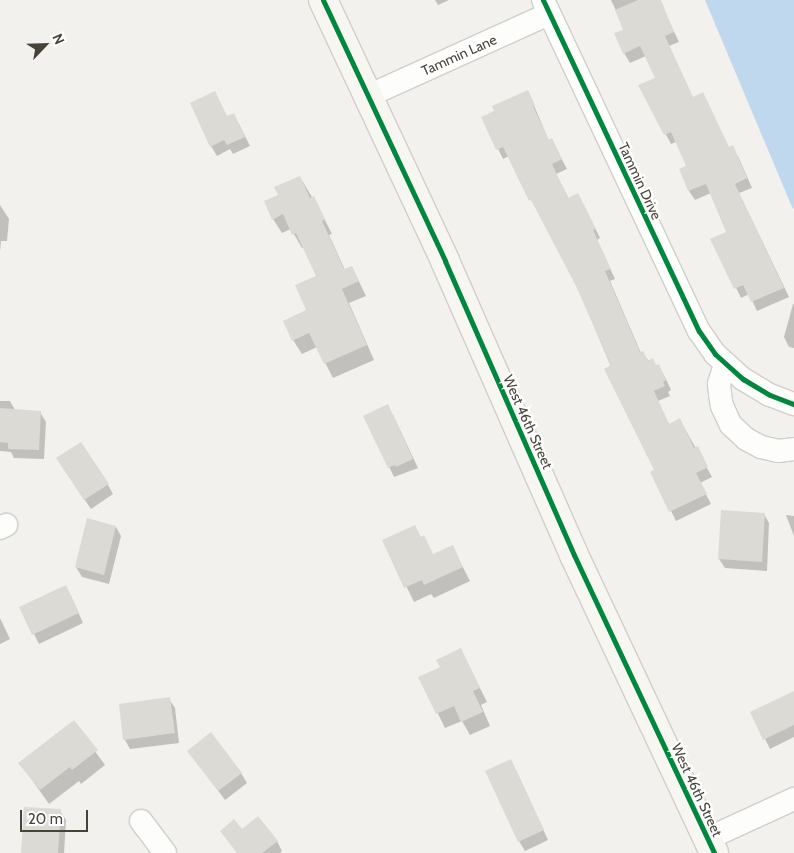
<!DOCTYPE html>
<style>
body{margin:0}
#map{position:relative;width:794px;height:853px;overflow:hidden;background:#f2f1ed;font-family:Cabin,sans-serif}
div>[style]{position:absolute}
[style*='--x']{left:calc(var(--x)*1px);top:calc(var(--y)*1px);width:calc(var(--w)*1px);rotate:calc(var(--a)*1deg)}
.water>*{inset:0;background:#c0d8ee}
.shadow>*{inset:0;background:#0003}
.building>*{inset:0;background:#dcdad5}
.roads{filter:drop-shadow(1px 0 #d0cfca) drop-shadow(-1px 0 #d0cfca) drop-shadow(0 1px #d0cfca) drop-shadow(0 -1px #d0cfca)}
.street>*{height:22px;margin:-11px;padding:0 11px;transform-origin:11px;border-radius:11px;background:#fdfdfc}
.secondary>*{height:28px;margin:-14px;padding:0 14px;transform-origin:14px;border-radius:14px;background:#f7f6f0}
.cycleway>*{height:5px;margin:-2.5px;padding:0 2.5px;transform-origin:2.5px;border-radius:2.5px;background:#00873e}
span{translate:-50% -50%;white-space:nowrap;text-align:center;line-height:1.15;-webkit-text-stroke:4.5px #fff;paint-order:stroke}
.street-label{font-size:14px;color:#484338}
.north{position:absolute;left:20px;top:20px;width:50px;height:50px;-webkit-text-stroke:4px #fff;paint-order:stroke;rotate:66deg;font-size:14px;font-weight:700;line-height:20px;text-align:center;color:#484338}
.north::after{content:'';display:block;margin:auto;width:18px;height:22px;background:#484338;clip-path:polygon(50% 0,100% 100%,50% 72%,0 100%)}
.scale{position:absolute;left:20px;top:810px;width:68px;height:22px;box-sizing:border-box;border:2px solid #484338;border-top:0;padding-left:6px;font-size:15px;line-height:18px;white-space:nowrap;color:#484338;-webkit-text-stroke:4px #fff;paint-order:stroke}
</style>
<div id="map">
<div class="water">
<i style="clip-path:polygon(705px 0,794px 0,794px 209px,792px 207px)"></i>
</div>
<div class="shadow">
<i style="clip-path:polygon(435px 0,449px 0,438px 5px)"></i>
<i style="clip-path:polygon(611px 0,659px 0,679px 42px,669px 46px,693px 98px,729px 148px,738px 156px,752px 188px,739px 193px,789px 297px,757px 311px,749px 294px,741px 298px,712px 239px,727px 232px,711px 193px,695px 200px,689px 191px,680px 170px,688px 167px,676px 142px,671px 144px,640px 86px,656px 79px,646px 56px,630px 63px,624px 53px,625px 30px)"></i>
<i style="clip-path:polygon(528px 91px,549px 141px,557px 150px,567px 169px,556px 174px,569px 199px,583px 204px,600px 238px,597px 240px,615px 279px,610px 281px,641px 353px,664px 375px,671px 390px,668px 392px,670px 396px,658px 401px,669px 425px,680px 420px,712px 477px,700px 483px,711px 504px,676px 521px,652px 472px,655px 471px,577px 286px,509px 156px,503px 159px,483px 118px)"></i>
<i style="clip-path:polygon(227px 118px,239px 124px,250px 146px,233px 154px,230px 149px,217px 156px,211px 146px)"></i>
<i style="clip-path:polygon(300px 177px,321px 212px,332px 234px,329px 235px,345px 270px,352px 267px,366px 296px,349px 303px,374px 360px,333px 378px,317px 347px,302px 354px,293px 340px,308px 311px,318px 276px,304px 247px,302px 248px,291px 229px,282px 233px,273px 219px,280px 195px)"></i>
<i style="clip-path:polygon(0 205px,9px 219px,7px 241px,1px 241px,0 252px)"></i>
<i style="clip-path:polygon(793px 304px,794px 304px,794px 348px,789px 347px,784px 337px)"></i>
<i style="clip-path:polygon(0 401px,10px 401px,15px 410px,40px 412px,46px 422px,44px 459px,14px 458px,11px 452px,0 451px)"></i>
<i style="clip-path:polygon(393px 415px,418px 468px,394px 477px,365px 416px)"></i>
<i style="clip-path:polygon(63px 468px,108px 485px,113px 494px,91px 509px)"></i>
<i style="clip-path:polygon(764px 514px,769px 523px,767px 571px,725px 568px,719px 559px)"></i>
<i style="clip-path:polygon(786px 515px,794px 516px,794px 536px)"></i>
<i style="clip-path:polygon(116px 527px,121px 536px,109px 584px,82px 577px,76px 567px)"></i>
<i style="clip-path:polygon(421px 538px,433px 555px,452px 546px,470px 581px,434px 598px,431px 594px,414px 602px,384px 541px)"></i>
<i style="clip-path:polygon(71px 596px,83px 623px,39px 644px,21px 608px)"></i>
<i style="clip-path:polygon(0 618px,10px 639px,0 644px)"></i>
<i style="clip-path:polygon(461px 650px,487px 702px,481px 705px,490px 726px,470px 735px,462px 721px,445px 728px,420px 677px,442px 667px)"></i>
<i style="clip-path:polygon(794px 693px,794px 737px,770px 749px,752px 713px)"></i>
<i style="clip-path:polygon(169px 699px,175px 708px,179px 743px,130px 749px,125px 740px)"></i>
<i style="clip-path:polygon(74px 722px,105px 765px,81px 784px,79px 781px,49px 804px,20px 763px)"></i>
<i style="clip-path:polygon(189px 751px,241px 773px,247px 783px,225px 800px)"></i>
<i style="clip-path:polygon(516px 770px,548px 840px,525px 851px,519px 841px)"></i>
<i style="clip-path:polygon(60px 811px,66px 820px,64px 853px,22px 853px)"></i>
<i style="clip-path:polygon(222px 831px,242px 831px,277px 841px,282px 851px,280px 853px,237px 853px)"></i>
</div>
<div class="building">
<i style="clip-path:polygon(638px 0,661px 0,674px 32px,665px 36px,693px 97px,703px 92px,729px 147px,733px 145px,747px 178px,735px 184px,784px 288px,751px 302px,743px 285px,734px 289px,710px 239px,726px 232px,706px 184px,688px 191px,679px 169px,686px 166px,671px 132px,664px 135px,638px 85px,655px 78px,640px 46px,623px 54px,614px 33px,623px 30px,615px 10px)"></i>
<i style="clip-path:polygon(528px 90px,535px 105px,533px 106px,549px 140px,552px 138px,562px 159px,552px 164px,568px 198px,578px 193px,596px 229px,593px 230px,611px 269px,605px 271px,640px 352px,643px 351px,648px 361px,653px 358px,656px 365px,659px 364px,666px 380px,663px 382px,665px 386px,654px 391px,669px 424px,680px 418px,694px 448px,698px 446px,708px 467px,696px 473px,707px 494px,669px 512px,650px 472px,654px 470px,604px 369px,611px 365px,576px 286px,531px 200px,529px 201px,503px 147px,496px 150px,481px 117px,494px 111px,492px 106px)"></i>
<i style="clip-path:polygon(215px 91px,227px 116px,234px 113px,245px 137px,227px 145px,224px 140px,210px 147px,190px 103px)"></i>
<i style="clip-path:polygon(300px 176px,310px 198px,314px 196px,325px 219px,322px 221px,344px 269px,352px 266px,359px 281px,342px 289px,367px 345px,324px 364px,309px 333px,292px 341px,283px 321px,306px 310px,295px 285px,316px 276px,296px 233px,292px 235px,283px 214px,272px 220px,264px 201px,278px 195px,274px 187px)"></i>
<i style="clip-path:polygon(388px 404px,413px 459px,396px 467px,395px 465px,388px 468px,363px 416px)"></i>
<i style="clip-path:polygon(0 408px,41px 411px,39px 450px,8px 449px,8px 443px,0 442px)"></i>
<i style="clip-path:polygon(81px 442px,109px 484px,84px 500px,56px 458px)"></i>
<i style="clip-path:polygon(721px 510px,765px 513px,762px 562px,718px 559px)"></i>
<i style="clip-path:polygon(87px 518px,116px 526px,104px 575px,75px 567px)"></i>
<i style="clip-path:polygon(415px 525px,421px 537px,424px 535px,433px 554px,453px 545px,463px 567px,424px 585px,422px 580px,404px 588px,382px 540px)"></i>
<i style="clip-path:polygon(66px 585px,79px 613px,32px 635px,19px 607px)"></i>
<i style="clip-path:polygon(461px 648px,480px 688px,473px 691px,483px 712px,461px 722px,454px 706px,436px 714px,418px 677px,440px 667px,436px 660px)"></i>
<i style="clip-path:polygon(794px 691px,794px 725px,763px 740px,750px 712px)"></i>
<i style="clip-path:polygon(170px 697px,175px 733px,123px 740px,119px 704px)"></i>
<i style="clip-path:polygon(74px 720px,98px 750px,72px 770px,70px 767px,40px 790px,18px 763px)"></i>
<i style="clip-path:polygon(211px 732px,242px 773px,218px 791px,187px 751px)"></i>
<i style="clip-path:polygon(511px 759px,544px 830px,518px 842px,485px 771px)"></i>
<i style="clip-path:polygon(24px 807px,61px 809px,58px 853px,21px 853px)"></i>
<i style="clip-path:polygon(258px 816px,278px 841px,262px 853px,237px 853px,220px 831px,234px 819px,242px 829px)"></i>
</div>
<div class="roads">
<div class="street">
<i style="--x:543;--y:0;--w:366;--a:64.8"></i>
<i style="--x:699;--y:331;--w:28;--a:55"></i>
<i style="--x:715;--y:354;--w:38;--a:42"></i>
<i style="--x:743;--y:379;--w:31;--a:31"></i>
<i style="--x:770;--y:395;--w:26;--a:21"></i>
<i style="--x:368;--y:96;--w:199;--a:-24.4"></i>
<i style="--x:725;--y:365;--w:20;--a:108"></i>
<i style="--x:719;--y:384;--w:10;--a:84"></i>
<i style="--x:720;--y:394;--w:12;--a:81"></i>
<i style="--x:722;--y:406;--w:21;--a:65"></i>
<i style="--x:731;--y:425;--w:21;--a:43"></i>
<i style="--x:746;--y:439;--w:17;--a:28"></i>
<i style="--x:761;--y:447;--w:17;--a:13"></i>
<i style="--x:778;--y:451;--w:16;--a:-7"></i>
<i style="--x:0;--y:528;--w:7;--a:-27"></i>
<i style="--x:141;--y:821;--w:40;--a:53"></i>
<i style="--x:707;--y:839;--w:96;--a:-24.7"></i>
</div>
<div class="secondary">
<i style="--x:323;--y:0;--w:288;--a:64.9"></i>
<i style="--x:445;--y:261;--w:321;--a:66.3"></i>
<i style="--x:574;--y:555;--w:329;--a:64.8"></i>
</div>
</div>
<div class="cycleway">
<i style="--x:323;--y:0;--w:288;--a:64.9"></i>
<i style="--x:445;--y:261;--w:321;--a:66.3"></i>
<i style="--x:574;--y:555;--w:329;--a:64.8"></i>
<i style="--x:543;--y:0;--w:366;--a:64.8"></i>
<i style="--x:699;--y:331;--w:28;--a:55"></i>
<i style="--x:715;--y:354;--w:38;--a:42"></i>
<i style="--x:743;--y:379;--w:31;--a:31"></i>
<i style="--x:770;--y:395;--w:26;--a:21"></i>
</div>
<div class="street-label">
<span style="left:459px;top:55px;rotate:-24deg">Tammin Lane</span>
<span style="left:640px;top:181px;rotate:65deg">Tammin Drive</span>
<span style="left:528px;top:422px;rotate:66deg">West 46th Street</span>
<span style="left:697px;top:790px;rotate:65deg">West 46th Street</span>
</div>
<div class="north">N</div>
<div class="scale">20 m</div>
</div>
